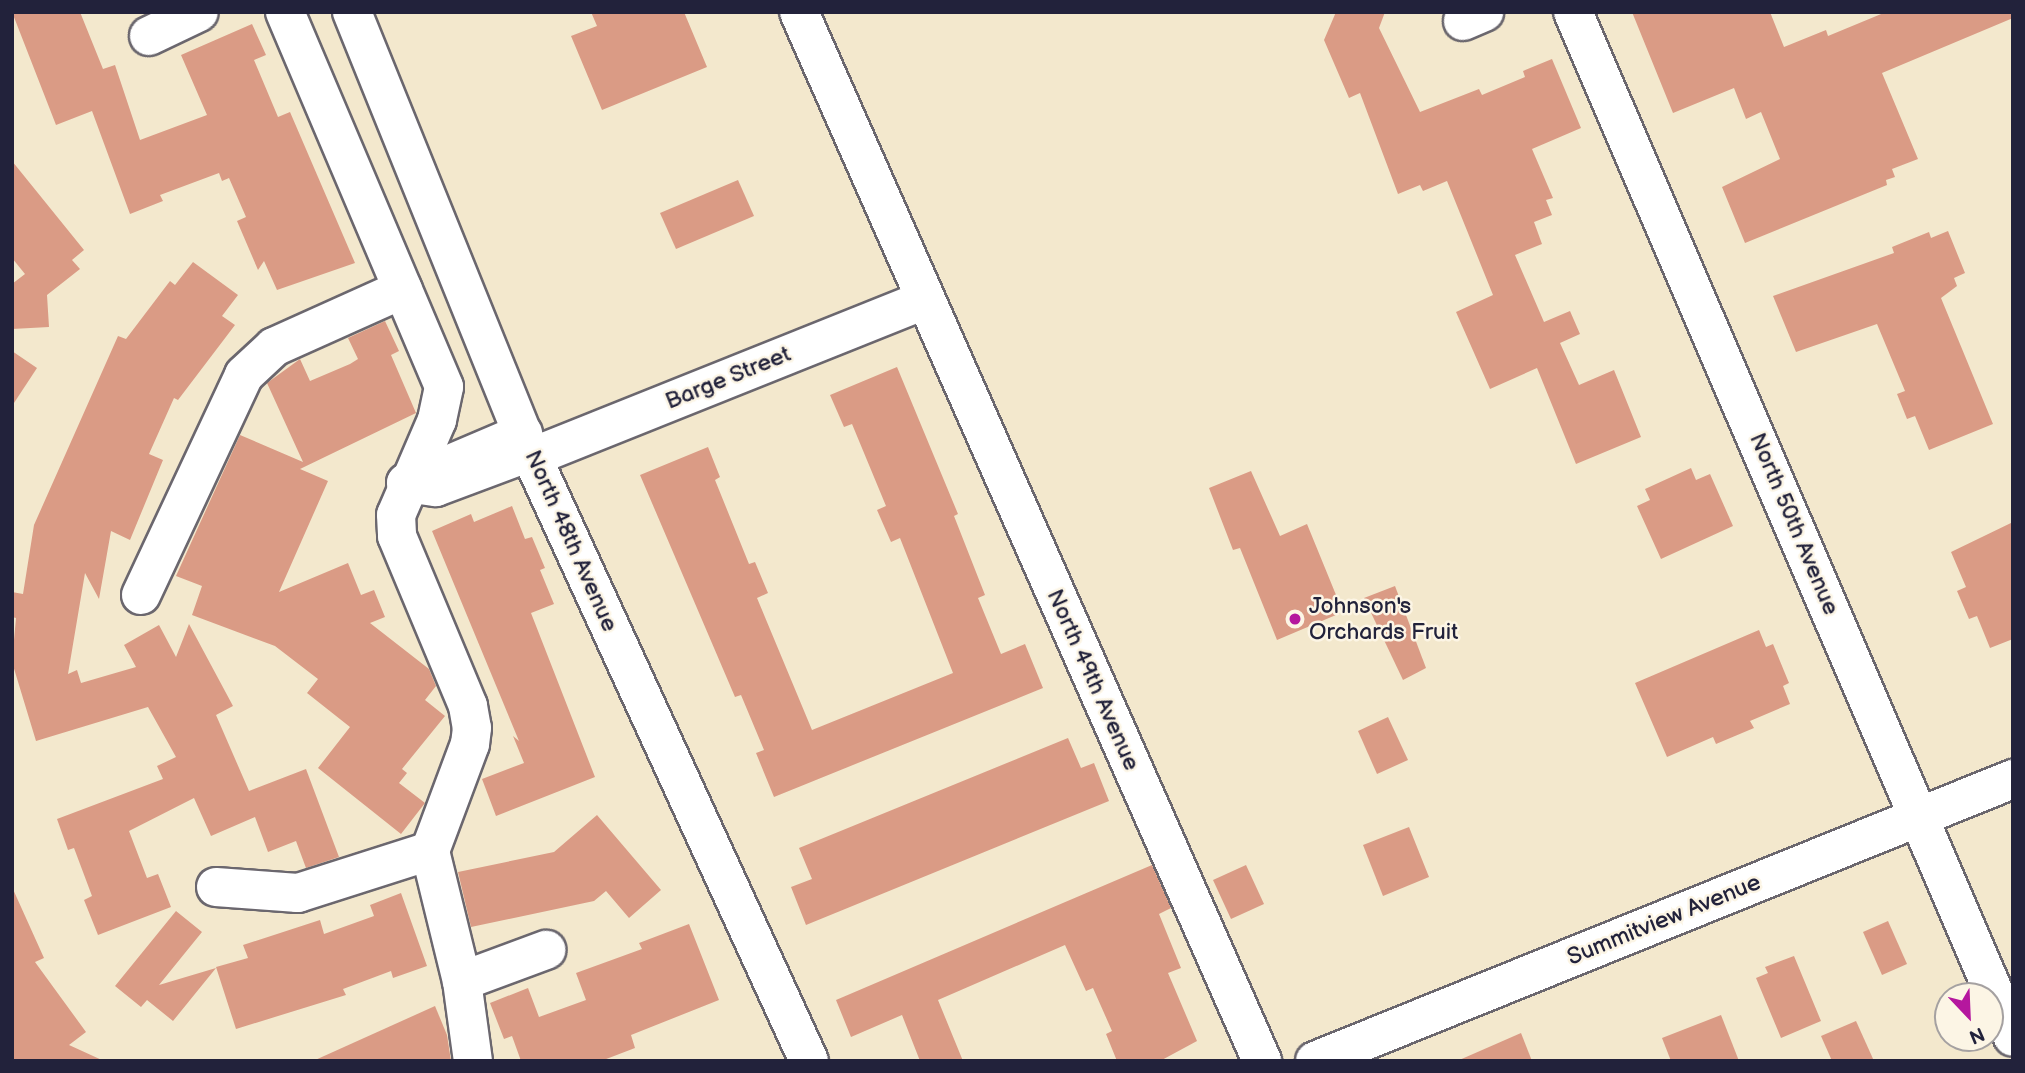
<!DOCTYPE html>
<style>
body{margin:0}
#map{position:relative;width:2025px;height:1073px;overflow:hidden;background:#f3e8cd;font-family:"Balsamiq Sans",sans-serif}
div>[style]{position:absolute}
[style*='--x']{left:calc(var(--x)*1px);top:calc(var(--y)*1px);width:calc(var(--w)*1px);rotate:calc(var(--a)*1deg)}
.building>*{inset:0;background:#da9b85}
.roads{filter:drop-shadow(2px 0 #6b676e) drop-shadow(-2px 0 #6b676e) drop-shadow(0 2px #6b676e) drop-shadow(0 -2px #6b676e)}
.minor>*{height:38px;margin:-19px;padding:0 19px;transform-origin:19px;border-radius:19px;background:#fff}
.major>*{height:38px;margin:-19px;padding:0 19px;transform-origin:19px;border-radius:19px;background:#fff}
.dots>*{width:19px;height:19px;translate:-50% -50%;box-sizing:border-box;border:4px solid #fcf5e5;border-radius:50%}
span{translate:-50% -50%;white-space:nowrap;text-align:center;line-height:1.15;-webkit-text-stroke:5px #fcf5e5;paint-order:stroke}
.street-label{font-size:23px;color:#22223b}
.poi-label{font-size:23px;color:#22223b}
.left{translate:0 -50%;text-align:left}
.frame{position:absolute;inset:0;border:14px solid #22223b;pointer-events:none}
.north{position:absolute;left:1934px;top:982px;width:70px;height:70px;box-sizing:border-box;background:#fcf5e5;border:2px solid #a5a1a1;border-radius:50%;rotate:157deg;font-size:19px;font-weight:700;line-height:28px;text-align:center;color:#22223b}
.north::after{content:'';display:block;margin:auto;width:24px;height:32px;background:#b5179e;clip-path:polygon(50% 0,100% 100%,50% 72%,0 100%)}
</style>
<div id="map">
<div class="building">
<i style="clip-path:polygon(12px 12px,80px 12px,103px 69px,115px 65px,140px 140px,207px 115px,181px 55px,252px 24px,266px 55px,254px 60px,278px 117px,290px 112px,355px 263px,277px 290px,264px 261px,258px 270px,237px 221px,246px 217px,229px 178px,222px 181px,219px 173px,160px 195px,163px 201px,130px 214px,92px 111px,56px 125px)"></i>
<i style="clip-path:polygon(591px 12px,684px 12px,707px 67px,602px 110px,571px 36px,597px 26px)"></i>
<i style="clip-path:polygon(1336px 12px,1385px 12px,1379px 28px,1420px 112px,1479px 89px,1482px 95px,1525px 77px,1523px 71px,1552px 59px,1581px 128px,1532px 149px,1553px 198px,1546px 200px,1552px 215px,1534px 222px,1542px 244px,1515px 255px,1544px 322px,1570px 311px,1580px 334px,1560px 343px,1579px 385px,1614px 370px,1641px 437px,1576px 464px,1537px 368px,1490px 389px,1456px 312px,1493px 295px,1447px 181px,1423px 191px,1420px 185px,1398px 194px,1360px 93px,1349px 98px,1324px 40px)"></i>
<i style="clip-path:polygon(1632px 12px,1770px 12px,1784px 47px,1826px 30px,1828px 36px,1886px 12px,2013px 12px,2013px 18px,1882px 73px,1918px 159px,1892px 169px,1895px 177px,1886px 180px,1887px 185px,1745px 243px,1722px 187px,1780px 159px,1761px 112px,1746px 119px,1734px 88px,1673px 113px)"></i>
<i style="clip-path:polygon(12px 161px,84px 250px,72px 260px,80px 269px,47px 295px,49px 327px,12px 329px,12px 284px,25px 274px,12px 258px)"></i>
<i style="clip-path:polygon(738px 180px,754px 216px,676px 249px,660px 213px)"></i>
<i style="clip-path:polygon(1948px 231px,1965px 273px,1954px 278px,1957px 286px,1941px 298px,1993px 424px,1929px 450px,1915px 416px,1907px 419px,1897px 394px,1905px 391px,1877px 324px,1796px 352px,1773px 296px,1894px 253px,1892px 247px,1929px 232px,1931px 238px)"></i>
<i style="clip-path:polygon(193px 262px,238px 295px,222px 316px,235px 325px,178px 400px,174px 398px,149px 454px,163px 460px,130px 540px,111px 531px,99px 599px,85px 573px,68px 674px,77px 670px,81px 683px,136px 667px,124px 645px,159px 625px,176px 657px,189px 624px,233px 706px,216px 715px,249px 791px,306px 769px,339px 857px,306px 868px,296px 841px,268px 852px,255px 817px,211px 836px,194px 798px,129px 831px,147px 878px,158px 874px,171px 907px,98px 935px,84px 900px,92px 896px,74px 848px,68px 850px,57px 819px,163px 779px,157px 766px,176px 757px,148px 707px,36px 741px,12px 662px,16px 618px,12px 617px,12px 592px,23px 594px,34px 525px,118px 336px,126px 339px,170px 281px,175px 285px)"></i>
<i style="clip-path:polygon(385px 321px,399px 351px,391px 355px,416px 413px,300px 469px,328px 481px,279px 592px,348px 563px,361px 595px,374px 590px,385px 617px,370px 623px,429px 669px,436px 686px,425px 700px,445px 716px,402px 769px,407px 773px,399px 783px,425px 803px,401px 834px,318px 768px,350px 727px,307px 693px,318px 679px,275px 646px,192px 615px,202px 586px,176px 576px,240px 435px,303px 462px,267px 383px,300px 359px,310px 381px,350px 364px,358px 359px,348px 338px)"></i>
<i style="clip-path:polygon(12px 351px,37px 368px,12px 406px)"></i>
<i style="clip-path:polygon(897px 367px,958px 514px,954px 516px,985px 595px,978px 598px,1001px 654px,1025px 644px,1043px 688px,774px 797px,756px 753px,764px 750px,741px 695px,735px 697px,640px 475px,708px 447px,720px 477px,715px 480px,749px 564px,755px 562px,768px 593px,757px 598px,812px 730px,953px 673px,900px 538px,891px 542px,877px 510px,886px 506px,852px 424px,844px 427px,830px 395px)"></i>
<i style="clip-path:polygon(1691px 468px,1696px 480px,1710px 474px,1733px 526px,1661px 559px,1637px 506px,1650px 500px,1645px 489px)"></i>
<i style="clip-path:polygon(1251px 471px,1280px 536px,1307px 524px,1343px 612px,1277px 640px,1240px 548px,1233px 550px,1209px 488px)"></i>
<i style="clip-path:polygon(512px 506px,525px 539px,532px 537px,545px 568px,540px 570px,554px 604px,531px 613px,595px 777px,496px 816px,482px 779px,524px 763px,513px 736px,519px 741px,432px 531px,471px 514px,474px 522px)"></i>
<i style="clip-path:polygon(2013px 522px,2013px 639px,1990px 648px,1977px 616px,1969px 619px,1957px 591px,1966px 587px,1951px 552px)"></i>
<i style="clip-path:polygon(1395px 586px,1426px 668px,1403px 680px,1364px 598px)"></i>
<i style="clip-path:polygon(1759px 630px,1766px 647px,1773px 644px,1789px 683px,1783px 686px,1790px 704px,1750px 721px,1754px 728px,1716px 744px,1713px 737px,1667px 757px,1635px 683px)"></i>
<i style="clip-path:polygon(1388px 717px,1408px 760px,1377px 774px,1358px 731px)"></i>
<i style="clip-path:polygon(1068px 738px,1081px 768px,1094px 763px,1109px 801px,806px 925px,791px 887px,812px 879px,799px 848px)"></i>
<i style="clip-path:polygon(597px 815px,661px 890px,629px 918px,606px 891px,594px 901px,471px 927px,458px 872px,554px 852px)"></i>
<i style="clip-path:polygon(1409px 827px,1429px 877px,1383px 896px,1363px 845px)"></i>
<i style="clip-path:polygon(1152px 865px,1171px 908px,1159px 914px,1181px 968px,1168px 973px,1197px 1041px,1160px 1061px,1117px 1061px,1106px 1034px,1112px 1031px,1093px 988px,1086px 991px,1065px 945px,938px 1000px,963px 1061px,920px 1061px,902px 1015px,851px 1037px,836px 1000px)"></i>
<i style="clip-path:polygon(1246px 865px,1264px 904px,1231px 919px,1213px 880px)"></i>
<i style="clip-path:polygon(12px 887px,44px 958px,35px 962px,86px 1032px,69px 1045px,104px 1061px,12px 1061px)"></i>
<i style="clip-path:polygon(401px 893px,427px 966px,393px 978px,391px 971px,343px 989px,346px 995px,236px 1029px,216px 967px,248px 958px,243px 945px,320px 920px,324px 934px,374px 916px,370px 905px)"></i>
<i style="clip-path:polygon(176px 911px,202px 932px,159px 985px,216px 968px,173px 1021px,147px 1000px,141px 1007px,115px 986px)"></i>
<i style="clip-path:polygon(1888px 921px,1907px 964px,1882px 975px,1863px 932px)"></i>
<i style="clip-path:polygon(689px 924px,719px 1000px,631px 1035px,635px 1048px,601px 1061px,521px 1061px,512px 1036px,504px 1039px,490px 1003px,528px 988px,539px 1017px,586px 1000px,576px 973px,642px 949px,639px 943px)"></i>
<i style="clip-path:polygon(1794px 956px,1821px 1021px,1781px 1038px,1756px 978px,1768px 973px,1765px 967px)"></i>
<i style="clip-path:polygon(435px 1006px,447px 1035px,451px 1061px,313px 1061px)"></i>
<i style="clip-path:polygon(1721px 1015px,1739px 1061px,1671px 1061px,1662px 1038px)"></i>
<i style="clip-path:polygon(1856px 1021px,1874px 1061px,1832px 1061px,1821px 1036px)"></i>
<i style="clip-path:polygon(1521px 1033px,1532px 1061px,1457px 1061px)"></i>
</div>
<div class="roads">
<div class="minor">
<i style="--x:285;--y:12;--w:407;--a:67"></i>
<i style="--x:444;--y:387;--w:34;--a:102"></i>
<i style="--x:437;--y:420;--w:103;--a:113.3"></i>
<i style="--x:396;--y:515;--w:21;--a:87"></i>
<i style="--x:397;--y:536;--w:184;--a:67.3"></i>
<i style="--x:468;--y:706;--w:22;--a:80"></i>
<i style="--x:472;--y:728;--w:16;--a:97"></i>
<i style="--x:470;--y:744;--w:114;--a:110.5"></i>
<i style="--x:430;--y:851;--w:134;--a:76.2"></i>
<i style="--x:462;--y:981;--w:81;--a:82.2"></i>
<i style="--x:352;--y:12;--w:480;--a:68"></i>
<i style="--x:532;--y:457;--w:664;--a:65.36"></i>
<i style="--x:799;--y:12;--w:1147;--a:66.18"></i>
<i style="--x:1573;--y:12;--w:1115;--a:66.77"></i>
<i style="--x:1463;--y:21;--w:23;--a:-23"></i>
<i style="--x:149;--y:36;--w:55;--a:-25.6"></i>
<i style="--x:523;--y:433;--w:127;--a:156.9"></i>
<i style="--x:406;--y:483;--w:30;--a:8"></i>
<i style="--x:436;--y:487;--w:85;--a:-20.6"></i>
<i style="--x:516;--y:457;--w:16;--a:0"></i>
<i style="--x:532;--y:457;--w:422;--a:-21.8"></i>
<i style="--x:141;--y:595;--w:243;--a:-64.9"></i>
<i style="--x:244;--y:375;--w:41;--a:-43"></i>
<i style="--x:274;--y:347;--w:141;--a:-24.2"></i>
<i style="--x:216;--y:887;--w:82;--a:4.2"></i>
<i style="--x:298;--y:893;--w:139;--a:-17.7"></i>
<i style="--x:462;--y:981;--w:90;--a:-20.3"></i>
</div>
<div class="major">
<i style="--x:1315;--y:1061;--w:753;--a:-22"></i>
</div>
</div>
<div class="dots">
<i style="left:1295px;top:619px;background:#b5179e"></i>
</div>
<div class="street-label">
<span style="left:728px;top:378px;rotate:-22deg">Barge Street</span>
<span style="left:1794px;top:524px;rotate:67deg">North 50th Avenue</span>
<span style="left:571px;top:541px;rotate:66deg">North 48th Avenue</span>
<span style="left:1093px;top:680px;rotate:66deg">North 49th Avenue</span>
<span style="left:1664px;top:920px;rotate:-22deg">Summitview Avenue</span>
</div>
<div class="poi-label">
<span class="left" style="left:1309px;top:619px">Johnson's<br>Orchards Fruit</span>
</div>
<div class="frame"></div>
<div class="north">N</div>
</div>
